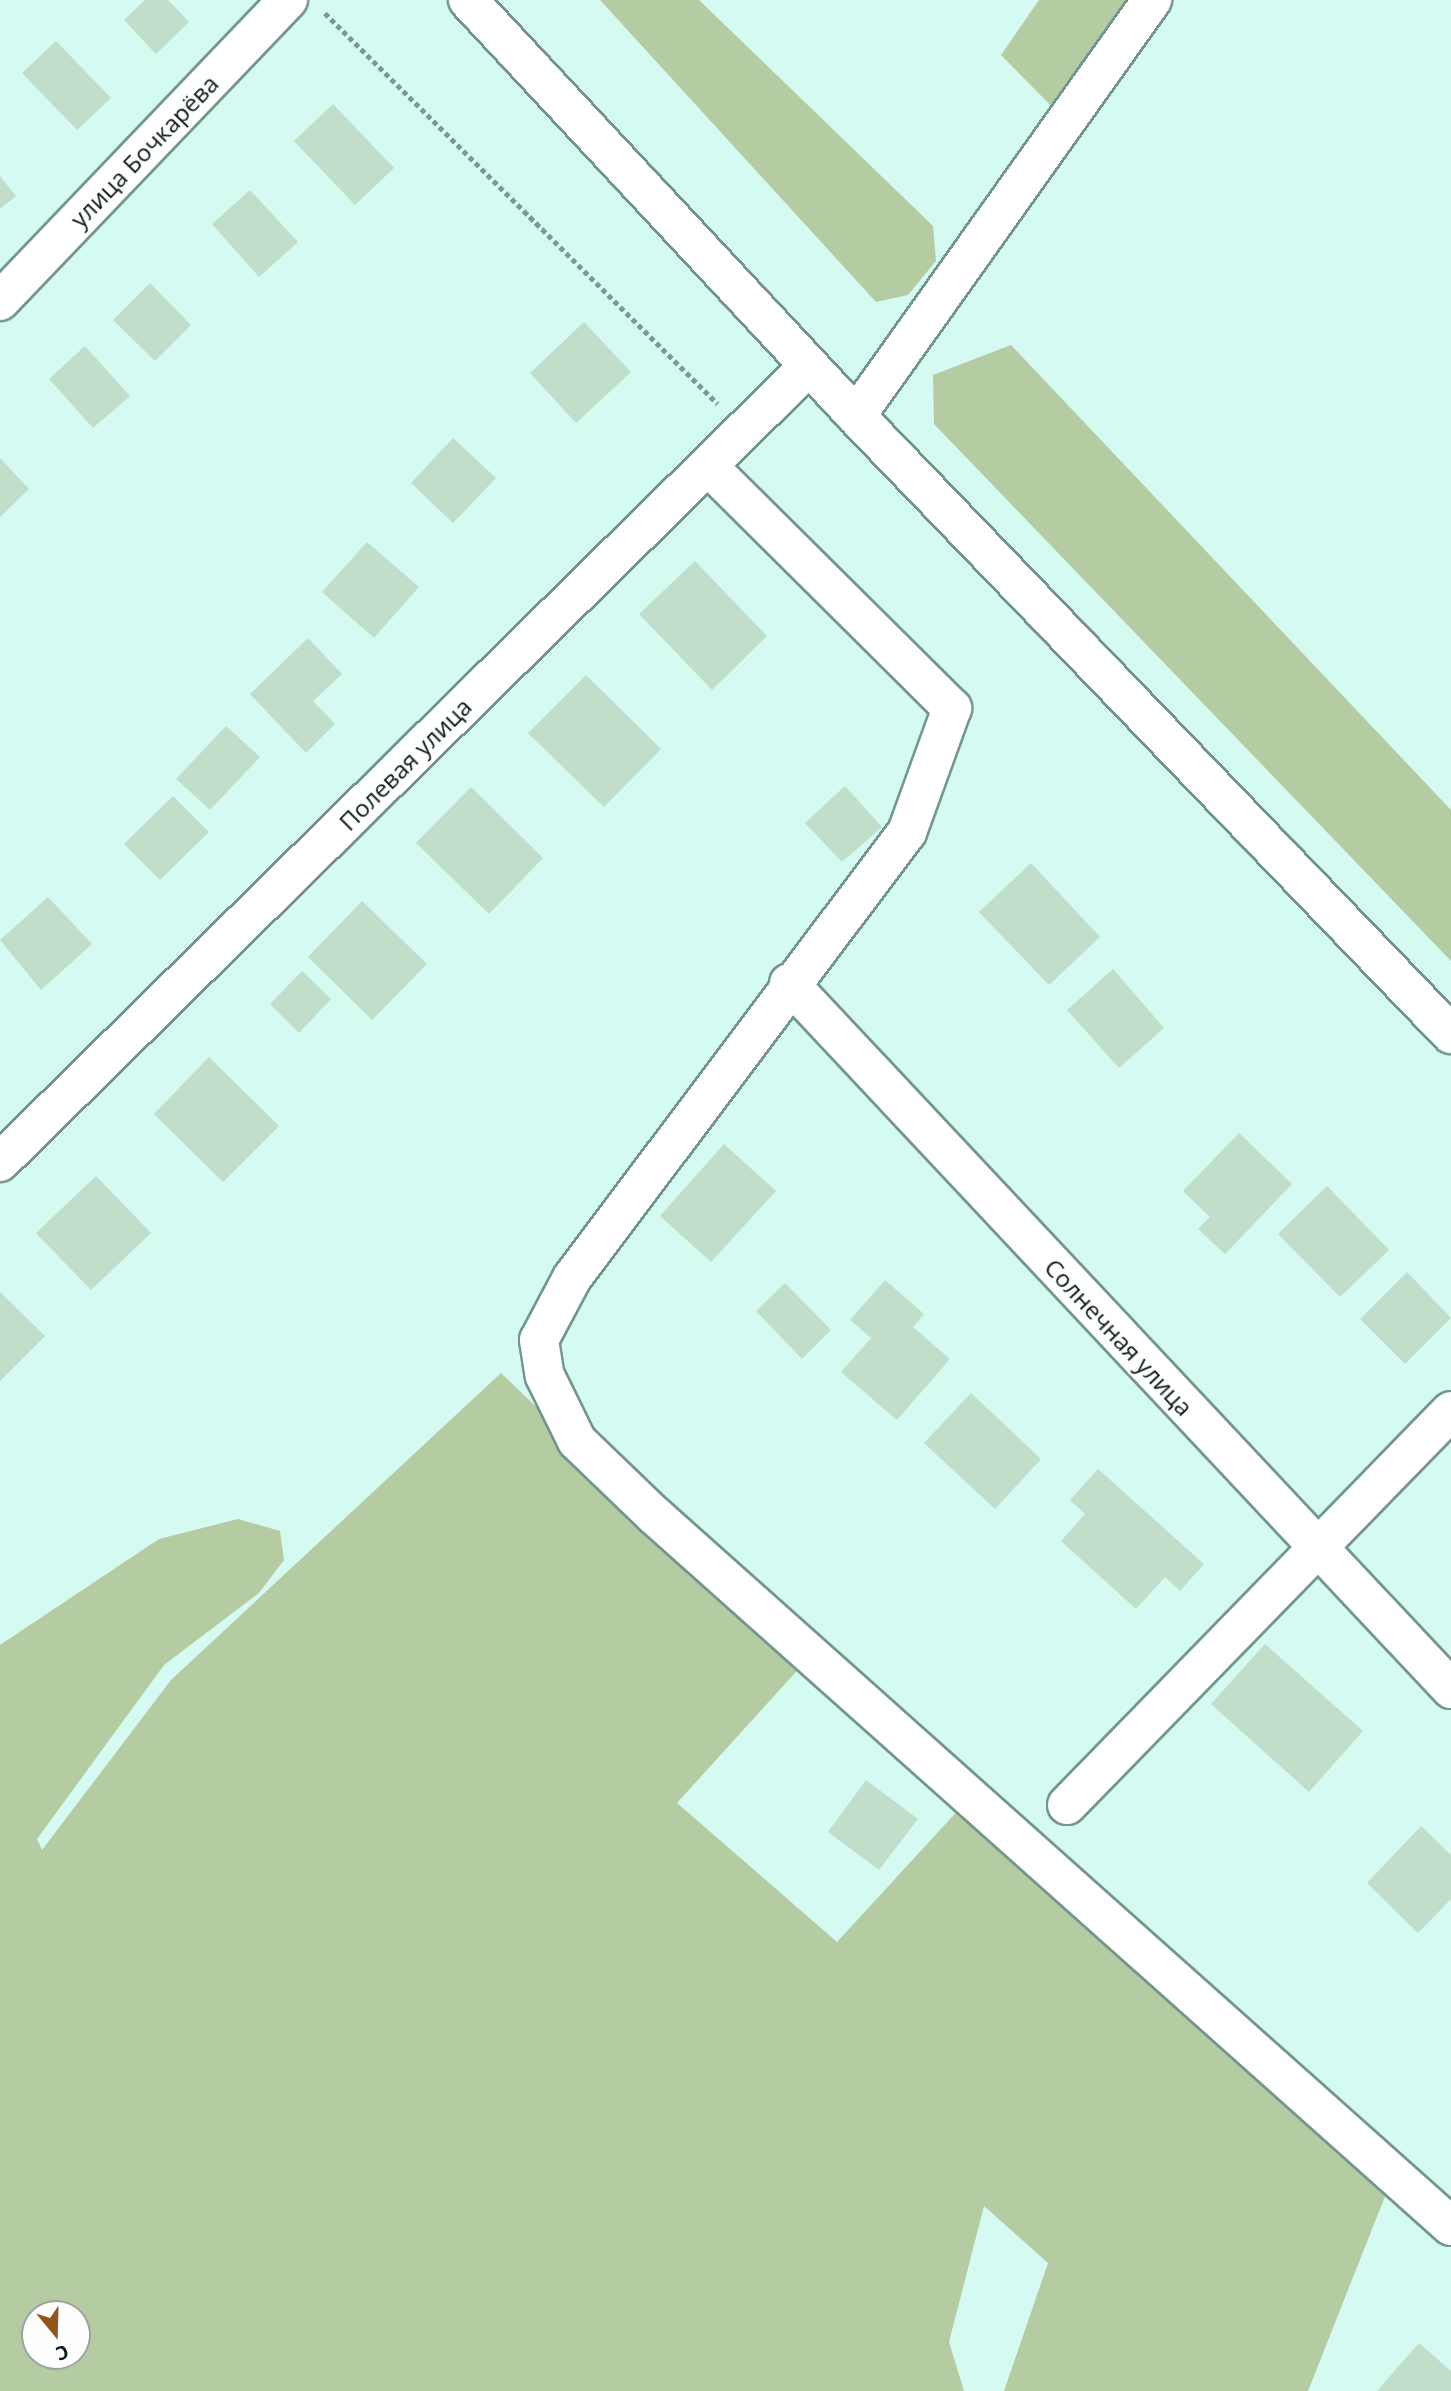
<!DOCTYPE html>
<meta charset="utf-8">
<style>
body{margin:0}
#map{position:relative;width:1451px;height:2391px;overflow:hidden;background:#d4faf2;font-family:"Open Sans",sans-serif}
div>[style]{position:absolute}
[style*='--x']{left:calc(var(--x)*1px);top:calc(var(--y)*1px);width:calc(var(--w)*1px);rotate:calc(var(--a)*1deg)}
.green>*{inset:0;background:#b5cca2}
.building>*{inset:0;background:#c1deca}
.path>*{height:4.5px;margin-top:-2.25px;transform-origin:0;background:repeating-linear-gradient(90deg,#7e9994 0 5px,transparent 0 8.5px)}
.roads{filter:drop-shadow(2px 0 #73968e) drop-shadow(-2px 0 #73968e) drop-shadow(0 2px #73968e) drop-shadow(0 -2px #73968e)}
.minor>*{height:38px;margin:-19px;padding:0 19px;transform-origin:19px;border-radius:19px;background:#fff}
.major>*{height:38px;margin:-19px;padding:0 19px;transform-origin:19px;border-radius:19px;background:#fff}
span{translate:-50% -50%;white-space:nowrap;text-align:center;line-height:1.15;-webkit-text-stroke:5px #fefefe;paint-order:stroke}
.street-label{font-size:24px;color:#0c1a18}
.north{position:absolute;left:21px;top:2300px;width:70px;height:70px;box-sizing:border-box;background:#fefefe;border:2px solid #9da3a2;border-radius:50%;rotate:161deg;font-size:19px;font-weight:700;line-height:28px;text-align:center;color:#0c1a18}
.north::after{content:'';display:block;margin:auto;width:24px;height:32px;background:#94551c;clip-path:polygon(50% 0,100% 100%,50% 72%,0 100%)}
</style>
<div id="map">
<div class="green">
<i style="clip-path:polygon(600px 0,699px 0,933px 226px,936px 261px,908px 295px,876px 302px)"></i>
<i style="clip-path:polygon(1039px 0,1139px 0,1060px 115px,1001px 55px)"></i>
<i style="clip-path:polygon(1011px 345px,1451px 810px,1451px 961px,934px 424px,933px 375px)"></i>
<i style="clip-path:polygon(evenodd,501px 1373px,804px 1663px,677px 1803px,837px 1942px,962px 1806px,1386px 2194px,1308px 2391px,1004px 2391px,1048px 2263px,984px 2206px,949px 2342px,964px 2391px,0 2391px,0 1645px,159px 1539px,238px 1519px,280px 1531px,284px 1560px,259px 1593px,164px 1665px,37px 1839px,42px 1850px,171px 1680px,501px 1373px,35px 2314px,77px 2314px,77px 2356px,35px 2356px,35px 2314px)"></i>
</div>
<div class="building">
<i style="clip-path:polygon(145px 0,168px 0,189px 22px,156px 54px,124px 20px)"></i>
<i style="clip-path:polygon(56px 41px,111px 98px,77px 130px,22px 73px)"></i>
<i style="clip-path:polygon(333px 104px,394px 168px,355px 205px,294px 141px)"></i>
<i style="clip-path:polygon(0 176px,16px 196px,0 209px)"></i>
<i style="clip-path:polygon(250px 190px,298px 242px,259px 277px,212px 224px)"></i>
<i style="clip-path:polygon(150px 283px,191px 325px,155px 361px,113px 320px)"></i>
<i style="clip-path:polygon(584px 322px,631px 372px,576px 423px,530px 373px)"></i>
<i style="clip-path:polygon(85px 346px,130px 396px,93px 428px,49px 379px)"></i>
<i style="clip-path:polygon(453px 438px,496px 478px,453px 523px,411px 483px)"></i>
<i style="clip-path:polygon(0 458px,29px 489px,0 517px)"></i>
<i style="clip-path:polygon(367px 542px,419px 587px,374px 638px,322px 592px)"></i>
<i style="clip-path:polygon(695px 561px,767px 636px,712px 690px,639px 614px)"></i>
<i style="clip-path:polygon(308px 638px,342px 674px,313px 701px,335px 724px,306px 753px,250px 694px)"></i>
<i style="clip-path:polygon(586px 675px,661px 749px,604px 807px,528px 733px)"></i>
<i style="clip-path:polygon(226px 726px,260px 757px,210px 810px,176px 779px)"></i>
<i style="clip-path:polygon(845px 786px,882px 827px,842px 862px,805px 823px)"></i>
<i style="clip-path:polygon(471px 787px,543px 858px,489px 914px,416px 843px)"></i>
<i style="clip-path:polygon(173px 796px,209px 832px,160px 880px,124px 844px)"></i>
<i style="clip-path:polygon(1031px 863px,1100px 937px,1049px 985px,979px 912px)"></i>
<i style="clip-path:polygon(48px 897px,92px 944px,41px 990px,0 940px)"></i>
<i style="clip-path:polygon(362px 901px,427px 964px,372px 1020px,308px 957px)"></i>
<i style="clip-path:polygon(1113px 969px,1164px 1028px,1119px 1068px,1067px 1010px)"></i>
<i style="clip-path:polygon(302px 971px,331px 999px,299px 1033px,270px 1004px)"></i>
<i style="clip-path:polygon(209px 1057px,279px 1126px,223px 1182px,154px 1114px)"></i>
<i style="clip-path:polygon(1239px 1133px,1292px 1184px,1225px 1254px,1198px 1229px,1210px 1217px,1183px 1191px)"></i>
<i style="clip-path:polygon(724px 1144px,776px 1191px,711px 1262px,660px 1216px)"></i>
<i style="clip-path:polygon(96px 1176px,151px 1233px,91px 1290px,36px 1233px)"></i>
<i style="clip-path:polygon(1327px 1186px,1389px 1250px,1340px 1297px,1278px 1234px)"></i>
<i style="clip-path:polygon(1407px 1272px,1451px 1318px,1405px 1364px,1360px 1319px)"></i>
<i style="clip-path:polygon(885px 1280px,924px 1314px,913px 1327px,950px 1359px,897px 1420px,841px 1372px,871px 1338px,850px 1320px)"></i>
<i style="clip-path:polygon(785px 1283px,831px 1330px,802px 1359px,756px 1311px)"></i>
<i style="clip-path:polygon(0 1292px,45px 1336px,0 1381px)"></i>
<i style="clip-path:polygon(971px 1393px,1041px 1459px,995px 1509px,924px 1443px)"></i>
<i style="clip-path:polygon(1098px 1469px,1204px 1564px,1180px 1591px,1165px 1577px,1136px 1609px,1061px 1541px,1085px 1514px,1070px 1500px)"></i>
<i style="clip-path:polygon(1265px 1644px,1363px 1731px,1309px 1792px,1211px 1704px)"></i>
<i style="clip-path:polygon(866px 1780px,918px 1819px,879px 1870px,828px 1832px)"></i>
<i style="clip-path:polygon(1421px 1826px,1451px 1855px,1451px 1899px,1418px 1933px,1367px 1883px)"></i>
<i style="clip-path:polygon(1419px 2343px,1451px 2371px,1451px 2391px,1377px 2391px)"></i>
</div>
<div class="path">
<i style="--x:325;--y:13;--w:554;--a:44.85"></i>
</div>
<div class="roads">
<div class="minor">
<i style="--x:0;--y:301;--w:417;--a:-46.3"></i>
<i style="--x:856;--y:416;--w:511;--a:-54.57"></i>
<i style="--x:708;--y:466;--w:344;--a:44.8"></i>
<i style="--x:952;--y:708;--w:132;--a:109.9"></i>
<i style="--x:907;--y:832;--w:558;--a:126.91"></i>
<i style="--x:572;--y:1278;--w:70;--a:118"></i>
<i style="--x:539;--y:1340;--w:36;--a:81"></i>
<i style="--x:545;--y:1376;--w:72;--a:63.8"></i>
<i style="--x:577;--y:1441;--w:107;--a:43.9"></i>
<i style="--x:654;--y:1515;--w:1068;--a:41.74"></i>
<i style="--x:789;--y:983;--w:968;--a:46.84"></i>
<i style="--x:0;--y:1162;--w:1135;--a:-44.54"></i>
<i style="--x:1067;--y:1805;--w:550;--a:-45.74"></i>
</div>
<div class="major">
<i style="--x:468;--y:0;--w:569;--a:46.99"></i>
<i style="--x:856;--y:416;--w:858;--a:46.09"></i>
</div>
</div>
<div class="street-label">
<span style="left:144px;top:151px;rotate:-46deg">улица Бочкарёва</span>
<span style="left:405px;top:764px;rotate:-45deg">Полевая улица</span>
<span style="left:1119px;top:1337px;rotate:47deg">Солнечная улица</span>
</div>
<div class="north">С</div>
</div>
